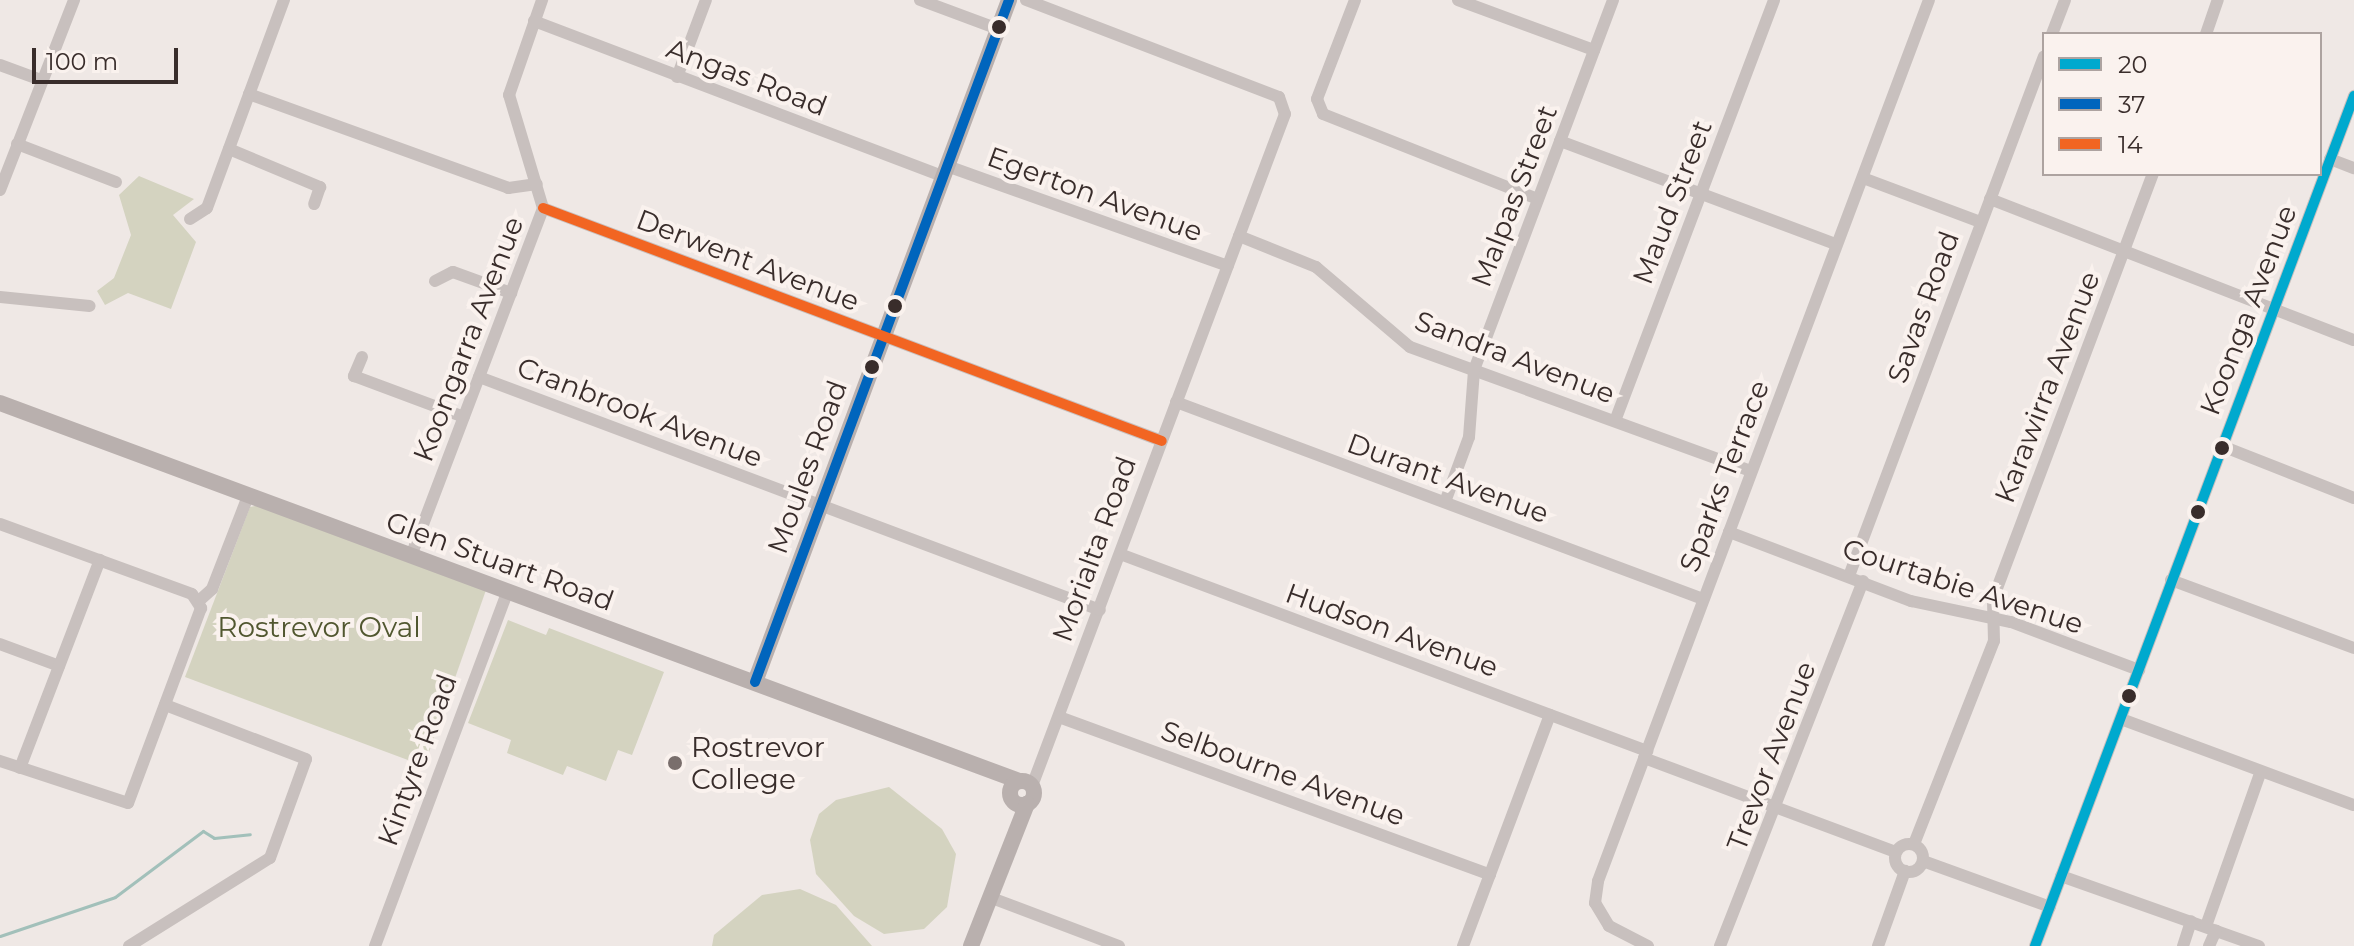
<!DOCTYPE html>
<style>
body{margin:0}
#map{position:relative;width:2354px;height:946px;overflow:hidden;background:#efe8e5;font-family:Montserrat,sans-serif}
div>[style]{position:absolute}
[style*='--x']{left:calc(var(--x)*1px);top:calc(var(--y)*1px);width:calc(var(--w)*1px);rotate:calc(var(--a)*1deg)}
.green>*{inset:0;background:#d4d3c0}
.stream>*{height:3px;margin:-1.5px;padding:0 1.5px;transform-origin:1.5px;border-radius:1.5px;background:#a2c0ba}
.street>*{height:12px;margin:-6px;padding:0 6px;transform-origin:6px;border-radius:6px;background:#c8c0be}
.street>.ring{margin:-6px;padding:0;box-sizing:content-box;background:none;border:12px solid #c8c0be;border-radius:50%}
.secondary>*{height:16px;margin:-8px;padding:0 8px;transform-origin:8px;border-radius:8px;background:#b9b0ae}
.secondary>.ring{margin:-8px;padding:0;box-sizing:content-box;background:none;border:16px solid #b9b0ae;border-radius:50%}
.bus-1>*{height:10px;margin:-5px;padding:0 5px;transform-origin:5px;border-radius:5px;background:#00a9ce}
.bus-2>*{height:10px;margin:-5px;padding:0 5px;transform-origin:5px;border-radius:5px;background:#0065bd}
.bus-3>*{height:10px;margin:-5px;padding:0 5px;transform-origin:5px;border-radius:5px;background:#f26522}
.dots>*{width:22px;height:22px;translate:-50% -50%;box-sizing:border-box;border:4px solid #faf2ee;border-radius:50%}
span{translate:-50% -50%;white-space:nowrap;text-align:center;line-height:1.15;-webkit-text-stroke:8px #faf2ee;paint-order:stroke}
.street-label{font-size:28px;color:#392d2b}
.park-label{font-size:28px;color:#515730}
.poi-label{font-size:28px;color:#392d2b}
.left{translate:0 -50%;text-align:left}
.legend{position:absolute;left:2042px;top:32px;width:280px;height:144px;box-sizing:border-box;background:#faf2ee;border:2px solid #ada3a0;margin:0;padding:10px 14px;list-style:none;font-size:24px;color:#392d2b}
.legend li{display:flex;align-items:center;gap:16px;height:40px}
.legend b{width:40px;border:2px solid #ada3a0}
.scale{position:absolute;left:32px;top:48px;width:146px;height:36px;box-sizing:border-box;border:4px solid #392d2b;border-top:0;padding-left:10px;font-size:24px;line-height:28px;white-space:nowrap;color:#392d2b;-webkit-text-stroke:6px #faf2ee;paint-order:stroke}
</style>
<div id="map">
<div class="green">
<i style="clip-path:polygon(139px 176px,194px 199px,173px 215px,196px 242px,171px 309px,128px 293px,105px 305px,97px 291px,114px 278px,131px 235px,119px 195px)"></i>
<i style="clip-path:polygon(259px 505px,486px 590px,424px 766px,185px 677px,250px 507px)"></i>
<i style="clip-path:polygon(508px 620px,546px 635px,549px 628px,664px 672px,632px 755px,618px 750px,606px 781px,567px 766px,563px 775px,507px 753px,511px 740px,468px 723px)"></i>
<i style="clip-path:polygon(889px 787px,942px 829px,956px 854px,947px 907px,924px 929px,884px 934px,854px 916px,816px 874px,810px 840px,819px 814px,836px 800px)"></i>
<i style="clip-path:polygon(800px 889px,836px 905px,872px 946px,712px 946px,714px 935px,762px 895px)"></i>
</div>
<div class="stream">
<i style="--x:0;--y:936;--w:121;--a:-18.7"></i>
<i style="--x:115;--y:897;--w:110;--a:-36.9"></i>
<i style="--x:203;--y:831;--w:13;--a:32"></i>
<i style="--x:214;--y:838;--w:36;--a:-6"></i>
</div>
<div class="street">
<i style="--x:920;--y:0;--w:83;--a:20.4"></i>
<i style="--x:1026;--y:0;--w:271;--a:21"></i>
<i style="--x:1279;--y:97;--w:18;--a:71"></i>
<i style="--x:1285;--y:114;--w:718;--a:110.63"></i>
<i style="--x:1355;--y:0;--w:106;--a:111"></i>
<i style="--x:1317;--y:99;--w:16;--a:68"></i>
<i style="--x:1323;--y:114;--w:231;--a:21.6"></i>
<i style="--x:1458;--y:0;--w:145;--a:20.2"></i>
<i style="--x:534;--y:21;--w:437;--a:20.8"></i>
<i style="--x:2052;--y:34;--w:36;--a:-69"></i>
<i style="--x:2206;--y:34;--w:36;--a:-71"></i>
<i style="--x:0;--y:65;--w:44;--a:20.1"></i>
<i style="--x:677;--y:77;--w:82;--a:-69.4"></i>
<i style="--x:249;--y:94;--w:276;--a:19.9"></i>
<i style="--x:508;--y:188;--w:29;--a:-8"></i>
<i style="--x:1560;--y:141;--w:295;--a:20.5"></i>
<i style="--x:17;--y:144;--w:106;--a:21"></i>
<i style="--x:229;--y:149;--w:99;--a:22.7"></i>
<i style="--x:320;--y:187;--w:18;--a:109"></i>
<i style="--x:2330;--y:159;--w:26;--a:21"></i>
<i style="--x:947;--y:166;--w:298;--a:19.6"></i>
<i style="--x:1863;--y:178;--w:125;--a:20.6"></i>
<i style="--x:0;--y:190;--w:204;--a:-68.7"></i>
<i style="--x:1990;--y:199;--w:390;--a:21.2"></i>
<i style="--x:543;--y:208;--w:661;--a:20.63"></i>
<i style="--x:190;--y:219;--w:20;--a:-33"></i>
<i style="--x:207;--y:208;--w:222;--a:-69.7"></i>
<i style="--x:1239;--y:236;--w:83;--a:21.9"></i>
<i style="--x:1316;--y:267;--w:123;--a:40.4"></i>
<i style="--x:1410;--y:347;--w:363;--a:20"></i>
<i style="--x:435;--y:281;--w:20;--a:-27"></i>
<i style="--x:453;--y:272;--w:62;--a:19.9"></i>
<i style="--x:0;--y:297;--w:90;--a:5.7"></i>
<i style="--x:362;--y:357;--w:21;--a:113"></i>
<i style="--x:354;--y:376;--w:117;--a:20.4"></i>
<i style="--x:479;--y:377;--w:663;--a:20.57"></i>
<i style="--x:1176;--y:402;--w:563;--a:20.5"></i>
<i style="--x:1615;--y:421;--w:450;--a:-69.3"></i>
<i style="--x:2222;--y:446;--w:142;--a:21.5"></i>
<i style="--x:1445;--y:502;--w:69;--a:-69.7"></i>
<i style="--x:1469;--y:437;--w:67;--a:-85.7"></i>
<i style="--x:1474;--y:370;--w:395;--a:-69.4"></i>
<i style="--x:0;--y:524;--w:204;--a:20"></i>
<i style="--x:192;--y:594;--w:17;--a:57"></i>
<i style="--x:201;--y:608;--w:208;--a:110.5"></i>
<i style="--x:128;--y:803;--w:135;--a:-161.8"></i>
<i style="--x:1729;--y:532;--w:195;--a:20.8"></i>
<i style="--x:1911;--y:601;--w:102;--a:11.9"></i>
<i style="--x:2011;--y:622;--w:137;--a:20.6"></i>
<i style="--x:1120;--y:554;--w:563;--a:20.5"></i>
<i style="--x:411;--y:556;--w:372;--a:-69.2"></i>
<i style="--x:543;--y:208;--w:118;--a:-106.7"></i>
<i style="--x:509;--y:95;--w:101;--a:-70.8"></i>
<i style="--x:1849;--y:576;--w:555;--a:-69.44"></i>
<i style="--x:2171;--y:580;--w:195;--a:20.4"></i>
<i style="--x:201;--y:599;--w:15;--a:-42"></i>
<i style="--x:212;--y:589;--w:100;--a:-68.8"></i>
<i style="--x:0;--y:644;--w:63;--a:20.4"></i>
<i style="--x:1059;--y:717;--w:459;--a:20.1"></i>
<i style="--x:2121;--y:719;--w:248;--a:20.3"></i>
<i style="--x:1644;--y:758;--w:269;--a:20.5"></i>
<i style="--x:20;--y:768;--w:223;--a:-69"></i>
<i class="ring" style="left:1895px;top:844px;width:16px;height:16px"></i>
<i style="--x:1914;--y:844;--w:218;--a:-68.5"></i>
<i style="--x:1994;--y:641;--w:42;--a:-91.4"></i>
<i style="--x:1993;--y:599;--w:454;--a:-69.4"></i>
<i style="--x:1923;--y:861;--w:135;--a:19.9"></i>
<i style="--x:2061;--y:876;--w:210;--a:19.5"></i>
<i style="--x:989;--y:897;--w:139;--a:20.7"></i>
<i style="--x:2206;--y:926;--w:164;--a:-70.5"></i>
<i style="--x:129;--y:946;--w:166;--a:-32"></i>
<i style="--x:270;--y:858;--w:105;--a:-70"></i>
<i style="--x:306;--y:759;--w:151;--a:-159"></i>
<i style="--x:375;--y:946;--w:377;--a:-69.5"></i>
<i style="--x:1463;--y:946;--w:247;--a:-69.4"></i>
<i style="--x:1648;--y:946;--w:44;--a:-152.9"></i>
<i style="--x:1609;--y:926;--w:27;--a:-121"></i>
<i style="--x:1595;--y:903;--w:22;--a:-82"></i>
<i style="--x:1598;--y:881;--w:941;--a:-69.41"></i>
<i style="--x:1720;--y:946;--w:392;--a:-68.6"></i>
<i style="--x:1878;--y:946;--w:80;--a:-70.2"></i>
<i style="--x:2035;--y:946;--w:908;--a:-69.43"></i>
<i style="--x:2183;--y:946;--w:26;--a:-72"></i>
<i style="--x:2209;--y:946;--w:17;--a:-66"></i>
</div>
<div class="secondary">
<i style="--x:0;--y:403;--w:1087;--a:20.35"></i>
<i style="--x:755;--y:682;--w:728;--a:-69.57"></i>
<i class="ring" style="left:1010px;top:781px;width:8px;height:8px"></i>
<i style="--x:971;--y:946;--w:153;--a:-68.5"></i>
</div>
<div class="bus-1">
<i style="--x:2035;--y:946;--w:908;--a:-69.43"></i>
</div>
<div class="bus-2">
<i style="--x:755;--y:682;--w:728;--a:-69.57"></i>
</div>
<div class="bus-3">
<i style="--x:543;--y:208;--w:661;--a:20.63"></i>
</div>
<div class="dots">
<i style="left:999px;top:27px;background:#392d2b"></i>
<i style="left:895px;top:306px;background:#392d2b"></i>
<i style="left:872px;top:367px;background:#392d2b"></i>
<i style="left:2222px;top:448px;background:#392d2b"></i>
<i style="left:2198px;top:512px;background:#392d2b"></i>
<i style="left:2129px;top:696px;background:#392d2b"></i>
<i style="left:675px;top:763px;background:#796e6c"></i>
</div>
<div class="street-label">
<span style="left:747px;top:77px;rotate:21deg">Angas Road</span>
<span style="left:1095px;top:194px;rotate:20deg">Egerton Avenue</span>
<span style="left:1514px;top:196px;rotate:-69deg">Malpas Street</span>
<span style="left:1672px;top:202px;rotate:-69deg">Maud Street</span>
<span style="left:748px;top:260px;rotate:21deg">Derwent Avenue</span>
<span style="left:1923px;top:307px;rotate:-70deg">Savas Road</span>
<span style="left:2248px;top:310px;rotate:-69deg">Koonga Avenue</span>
<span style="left:468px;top:339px;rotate:-69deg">Koongarra Avenue</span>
<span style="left:1515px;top:357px;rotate:21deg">Sandra Avenue</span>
<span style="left:2047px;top:387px;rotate:-69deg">Karawirra Avenue</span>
<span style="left:640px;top:412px;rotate:21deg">Cranbrook Avenue</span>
<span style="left:807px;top:467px;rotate:-70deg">Moules Road</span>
<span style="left:1724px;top:476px;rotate:-69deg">Sparks Terrace</span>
<span style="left:1448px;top:478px;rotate:20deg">Durant Avenue</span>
<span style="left:1094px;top:549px;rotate:-70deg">Morialta Road</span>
<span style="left:500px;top:561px;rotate:20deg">Glen Stuart Road</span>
<span style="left:1963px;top:586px;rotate:18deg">Courtabie Avenue</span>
<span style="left:1392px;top:630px;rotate:20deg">Hudson Avenue</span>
<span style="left:1771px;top:756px;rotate:-69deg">Trevor Avenue</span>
<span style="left:417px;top:760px;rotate:-70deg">Kintyre Road</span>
<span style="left:1283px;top:773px;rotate:20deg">Selbourne Avenue</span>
</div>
<div class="park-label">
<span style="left:319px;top:627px">Rostrevor Oval</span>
</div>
<div class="poi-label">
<span class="left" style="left:691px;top:763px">Rostrevor<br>College</span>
</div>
<ul class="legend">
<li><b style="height:10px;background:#00a9ce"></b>20</li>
<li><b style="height:10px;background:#0065bd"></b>37</li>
<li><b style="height:10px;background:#f26522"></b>14</li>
</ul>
<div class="scale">100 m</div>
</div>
